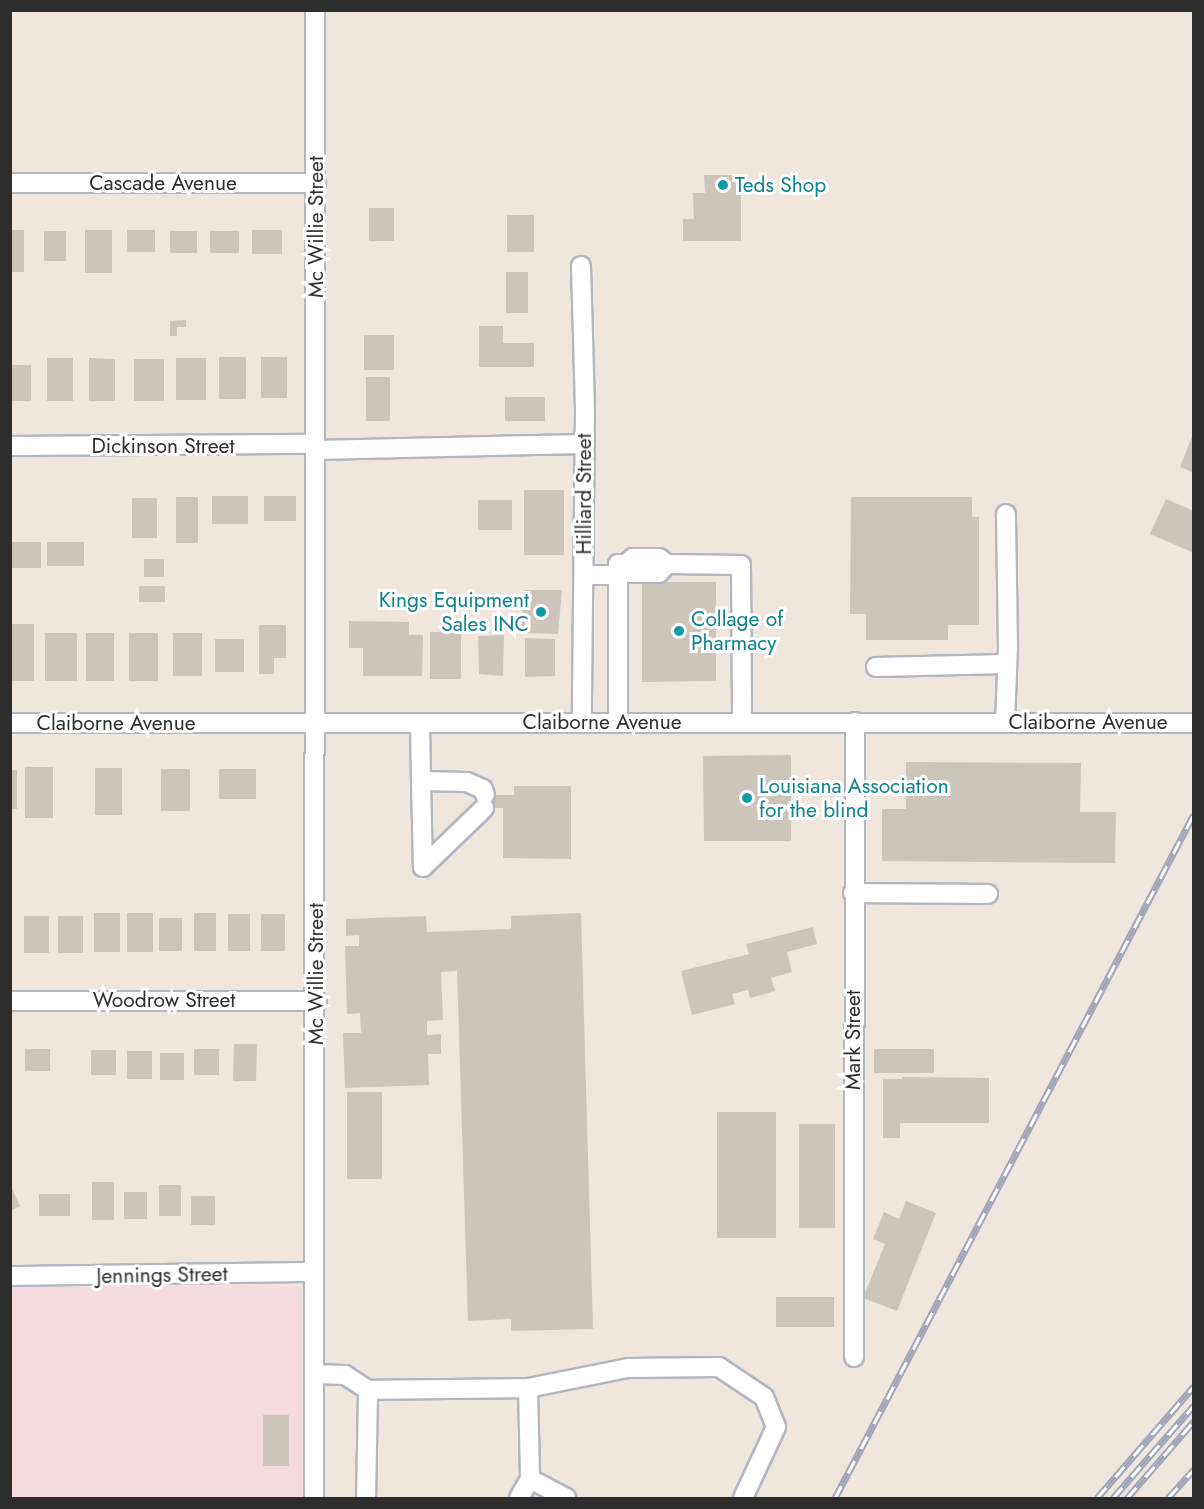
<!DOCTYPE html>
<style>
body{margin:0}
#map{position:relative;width:1204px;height:1509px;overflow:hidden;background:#efe7de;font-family:Jost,sans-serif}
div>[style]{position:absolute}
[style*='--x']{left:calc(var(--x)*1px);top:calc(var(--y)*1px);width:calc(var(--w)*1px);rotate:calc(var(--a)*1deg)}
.medical>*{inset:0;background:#f6dbde}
.building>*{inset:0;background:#cbc5bc}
.roads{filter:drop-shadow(2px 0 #b2b6c1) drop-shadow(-2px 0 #b2b6c1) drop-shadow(0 2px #b2b6c1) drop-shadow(0 -2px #b2b6c1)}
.minor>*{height:18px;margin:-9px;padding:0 9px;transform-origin:9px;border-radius:9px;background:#fff}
.rail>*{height:7px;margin-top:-3.5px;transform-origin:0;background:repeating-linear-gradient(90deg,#fff 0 14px,#a0a5b8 0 28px);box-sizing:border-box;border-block:2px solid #a0a5b8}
.dots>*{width:16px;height:16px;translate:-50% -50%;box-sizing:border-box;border:3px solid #fff;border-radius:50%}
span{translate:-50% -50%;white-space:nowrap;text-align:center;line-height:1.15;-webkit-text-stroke:6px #fff;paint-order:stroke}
.street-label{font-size:21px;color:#2d2d2d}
.culture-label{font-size:21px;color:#0d838f}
.left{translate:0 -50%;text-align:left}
.right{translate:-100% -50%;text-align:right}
.frame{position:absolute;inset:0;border:12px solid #2d2d2d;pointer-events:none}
</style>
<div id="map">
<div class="medical">
<i style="clip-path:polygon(301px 1286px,303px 1498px,11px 1498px,10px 1287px)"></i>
</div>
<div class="building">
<i style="clip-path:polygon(704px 175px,741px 175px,741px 241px,683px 241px,683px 219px,694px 219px,693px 193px,705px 193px)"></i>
<i style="clip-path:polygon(369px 208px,394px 208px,394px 241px,369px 241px)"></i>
<i style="clip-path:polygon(507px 215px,534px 215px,534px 252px,507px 252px)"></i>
<i style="clip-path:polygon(10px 230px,24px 230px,24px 272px,10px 272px)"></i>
<i style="clip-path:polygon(85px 230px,112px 230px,112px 273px,85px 273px)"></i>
<i style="clip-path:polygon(127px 230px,155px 230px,155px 252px,127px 252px)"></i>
<i style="clip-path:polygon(252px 230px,282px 230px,282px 254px,252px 254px)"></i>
<i style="clip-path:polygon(44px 231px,66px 231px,66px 261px,44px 261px)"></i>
<i style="clip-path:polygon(170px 231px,197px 231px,197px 253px,170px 253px)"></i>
<i style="clip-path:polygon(210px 231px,239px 231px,239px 253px,210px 253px)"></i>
<i style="clip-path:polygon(506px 272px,528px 272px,528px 313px,506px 313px)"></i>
<i style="clip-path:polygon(186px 320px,186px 327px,177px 327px,177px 336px,170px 336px,170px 321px)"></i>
<i style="clip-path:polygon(479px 326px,503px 326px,503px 343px,534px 343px,534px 367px,479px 367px)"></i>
<i style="clip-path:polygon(364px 335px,394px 335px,394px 370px,364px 370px)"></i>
<i style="clip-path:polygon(219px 357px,246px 357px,246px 399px,219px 399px)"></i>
<i style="clip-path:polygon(261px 357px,287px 357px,287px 398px,261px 398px)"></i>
<i style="clip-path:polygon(47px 358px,73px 358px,73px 401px,47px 401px)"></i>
<i style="clip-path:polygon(89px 358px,115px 359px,115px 401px,89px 401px)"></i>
<i style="clip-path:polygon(176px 358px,206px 358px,206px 400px,176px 400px)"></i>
<i style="clip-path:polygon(134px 359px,164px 359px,164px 401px,134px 401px)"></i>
<i style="clip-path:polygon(10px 365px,31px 365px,31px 401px,10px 401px)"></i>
<i style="clip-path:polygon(366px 377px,390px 377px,390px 421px,366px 421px)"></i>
<i style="clip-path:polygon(505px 397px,545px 397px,545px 421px,505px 421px)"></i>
<i style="clip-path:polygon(1193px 434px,1194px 434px,1194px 473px,1180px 467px)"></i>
<i style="clip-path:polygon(524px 490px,564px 490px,564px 555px,524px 555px)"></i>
<i style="clip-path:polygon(212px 496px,248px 496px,248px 524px,212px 524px)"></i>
<i style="clip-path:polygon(264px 496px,296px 496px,296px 521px,264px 521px)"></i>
<i style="clip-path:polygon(176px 497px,198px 497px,198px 543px,176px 543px)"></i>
<i style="clip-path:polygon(851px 497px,972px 497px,972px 517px,979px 517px,979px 625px,948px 625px,948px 640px,866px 640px,866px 614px,850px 614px)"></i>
<i style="clip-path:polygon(132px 498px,157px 498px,157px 538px,132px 538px)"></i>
<i style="clip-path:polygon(1166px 499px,1194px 511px,1194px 553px,1150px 534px)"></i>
<i style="clip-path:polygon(478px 500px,512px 500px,512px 530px,478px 530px)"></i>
<i style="clip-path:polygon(10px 542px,41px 542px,41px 568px,10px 568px)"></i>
<i style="clip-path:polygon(47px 542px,84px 542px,84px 566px,47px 566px)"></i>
<i style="clip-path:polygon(144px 559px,164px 559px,164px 577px,144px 577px)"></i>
<i style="clip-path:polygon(642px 582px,716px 582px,716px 681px,642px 682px)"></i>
<i style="clip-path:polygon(139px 586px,165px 586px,165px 602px,139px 602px)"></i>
<i style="clip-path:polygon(523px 590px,562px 590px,558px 634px,522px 633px)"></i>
<i style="clip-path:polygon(349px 621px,409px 622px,409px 635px,423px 635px,422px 676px,363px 676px,363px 648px,349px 648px)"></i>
<i style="clip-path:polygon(10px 624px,34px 624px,34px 681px,10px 681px)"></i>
<i style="clip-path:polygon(259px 625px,286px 625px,286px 658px,274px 658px,274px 674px,259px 674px)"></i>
<i style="clip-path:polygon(430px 632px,461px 632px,461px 679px,430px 679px)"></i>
<i style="clip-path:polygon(45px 633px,77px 633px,77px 681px,45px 681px)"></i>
<i style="clip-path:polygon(86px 633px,114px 633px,114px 681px,86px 681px)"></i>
<i style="clip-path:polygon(129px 633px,158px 633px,158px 681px,129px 681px)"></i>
<i style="clip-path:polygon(173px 633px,202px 633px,202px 676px,173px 676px)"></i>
<i style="clip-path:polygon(504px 635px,503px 676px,479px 674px,478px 636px)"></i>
<i style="clip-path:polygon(525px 638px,555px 639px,555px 676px,525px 677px)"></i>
<i style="clip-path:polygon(215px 639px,244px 639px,244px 672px,215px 672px)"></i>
<i style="clip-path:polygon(791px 755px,791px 841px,704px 841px,703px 756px)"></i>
<i style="clip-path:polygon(906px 762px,1081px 763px,1080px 812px,1116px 812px,1115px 863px,882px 861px,882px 809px,906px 809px)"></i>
<i style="clip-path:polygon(25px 767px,53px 767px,53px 818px,25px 818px)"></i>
<i style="clip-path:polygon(95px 768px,122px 768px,122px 815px,95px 815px)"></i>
<i style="clip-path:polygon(161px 769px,190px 769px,190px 811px,161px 811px)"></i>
<i style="clip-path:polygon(219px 769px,256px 769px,256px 799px,219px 799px)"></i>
<i style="clip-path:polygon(10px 770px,17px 770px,17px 809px,10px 809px)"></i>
<i style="clip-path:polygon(514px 786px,571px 786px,571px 859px,503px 858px,503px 808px,476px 808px,476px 795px,514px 795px)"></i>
<i style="clip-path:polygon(94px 913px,120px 913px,120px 952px,94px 952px)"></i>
<i style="clip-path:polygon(127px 913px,153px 913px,153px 952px,127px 952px)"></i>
<i style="clip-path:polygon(194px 913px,216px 913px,216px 951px,194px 951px)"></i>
<i style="clip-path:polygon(581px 913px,593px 1329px,511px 1331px,511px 1319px,468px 1321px,457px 971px,441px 972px,443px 1020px,427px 1021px,427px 1035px,441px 1034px,441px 1054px,428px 1054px,429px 1085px,345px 1088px,343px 1033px,361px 1033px,360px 1013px,347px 1014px,345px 946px,359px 946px,359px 935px,346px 936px,346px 919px,426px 916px,427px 932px,511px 929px,511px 916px)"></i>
<i style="clip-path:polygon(228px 914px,250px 914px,250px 951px,228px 951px)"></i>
<i style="clip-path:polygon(261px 914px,285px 914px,285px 951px,261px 951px)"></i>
<i style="clip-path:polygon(24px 916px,49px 916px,49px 953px,24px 953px)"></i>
<i style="clip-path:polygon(58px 916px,83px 916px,83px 953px,58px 953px)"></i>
<i style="clip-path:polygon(159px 918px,182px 918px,182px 951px,159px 951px)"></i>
<i style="clip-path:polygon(813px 927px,817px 944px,787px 952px,792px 972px,771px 978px,775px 991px,750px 998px,748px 990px,732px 994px,735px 1004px,692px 1015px,681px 971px,749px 954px,746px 944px)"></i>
<i style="clip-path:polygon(234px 1044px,257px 1044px,256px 1081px,233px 1081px)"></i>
<i style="clip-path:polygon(25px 1049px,50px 1049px,50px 1071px,25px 1071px)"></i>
<i style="clip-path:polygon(194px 1049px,219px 1049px,219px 1075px,194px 1075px)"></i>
<i style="clip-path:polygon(874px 1049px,934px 1049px,934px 1073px,874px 1073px)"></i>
<i style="clip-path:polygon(91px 1050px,116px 1050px,116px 1075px,91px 1075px)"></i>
<i style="clip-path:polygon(127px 1051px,152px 1051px,152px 1079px,127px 1079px)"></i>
<i style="clip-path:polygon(160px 1053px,184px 1053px,184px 1080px,160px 1080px)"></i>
<i style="clip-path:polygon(902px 1077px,989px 1078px,989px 1123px,900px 1123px,900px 1138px,883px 1138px,883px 1079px,902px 1079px)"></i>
<i style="clip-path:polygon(347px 1092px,382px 1092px,382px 1179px,347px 1179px)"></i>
<i style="clip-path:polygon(717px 1112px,776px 1112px,776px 1238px,717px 1238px)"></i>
<i style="clip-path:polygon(799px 1124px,835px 1124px,835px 1228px,799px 1228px)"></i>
<i style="clip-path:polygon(92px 1182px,114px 1182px,114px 1220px,92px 1220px)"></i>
<i style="clip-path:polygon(10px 1184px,20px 1206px,10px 1211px)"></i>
<i style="clip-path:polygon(159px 1185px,181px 1185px,181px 1216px,159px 1216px)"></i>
<i style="clip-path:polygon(124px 1192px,147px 1192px,147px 1219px,124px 1219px)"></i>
<i style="clip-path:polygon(39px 1194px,70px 1194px,70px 1216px,39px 1216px)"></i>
<i style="clip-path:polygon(191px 1196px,215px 1196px,215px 1225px,191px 1225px)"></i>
<i style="clip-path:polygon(906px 1201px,936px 1213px,897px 1311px,863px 1298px,885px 1244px,873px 1239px,884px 1212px,899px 1219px)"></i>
<i style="clip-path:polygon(776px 1297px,834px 1297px,834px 1327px,776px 1327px)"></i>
<i style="clip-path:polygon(263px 1415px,289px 1415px,289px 1466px,263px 1466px)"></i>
</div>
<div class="roads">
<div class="minor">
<i style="--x:10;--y:183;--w:306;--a:0"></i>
<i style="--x:581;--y:266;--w:145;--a:88.4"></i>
<i style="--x:585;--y:411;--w:311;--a:90.6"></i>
<i style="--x:10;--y:446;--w:306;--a:-0.4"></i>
<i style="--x:316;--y:450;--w:269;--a:-1.3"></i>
<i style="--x:667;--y:564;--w:74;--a:0.8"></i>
<i style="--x:741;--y:565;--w:157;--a:89.6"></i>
<i style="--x:584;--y:575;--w:34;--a:0"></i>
<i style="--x:876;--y:667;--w:131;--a:-1.3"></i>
<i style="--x:618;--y:722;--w:158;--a:-90"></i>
<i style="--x:618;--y:564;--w:8;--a:0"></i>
<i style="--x:626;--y:564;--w:9;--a:-41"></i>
<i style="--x:633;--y:558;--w:26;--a:0"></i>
<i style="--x:659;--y:558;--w:10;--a:37"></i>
<i style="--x:667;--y:564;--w:12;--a:132"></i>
<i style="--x:659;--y:573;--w:28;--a:180"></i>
<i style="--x:631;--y:573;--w:10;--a:-119"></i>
<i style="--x:1005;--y:722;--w:75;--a:-87.7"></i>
<i style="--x:1008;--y:647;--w:133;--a:-90.9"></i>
<i style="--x:10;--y:723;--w:1184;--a:0"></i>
<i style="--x:420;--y:723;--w:58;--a:89"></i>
<i style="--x:421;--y:781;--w:46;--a:1.2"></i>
<i style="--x:467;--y:782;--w:17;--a:24"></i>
<i style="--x:483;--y:789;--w:6;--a:72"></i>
<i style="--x:421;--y:781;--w:86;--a:88.7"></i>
<i style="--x:423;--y:867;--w:85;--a:-44"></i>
<i style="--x:853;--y:893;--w:135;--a:0.4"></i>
<i style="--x:10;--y:1001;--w:307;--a:0"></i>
<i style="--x:10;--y:1276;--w:304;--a:-0.8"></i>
<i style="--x:854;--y:1357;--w:635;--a:-89.91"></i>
<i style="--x:316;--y:1374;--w:29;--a:2"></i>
<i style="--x:345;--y:1375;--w:27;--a:33"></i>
<i style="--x:528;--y:1388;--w:102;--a:-11.3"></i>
<i style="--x:628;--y:1368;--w:91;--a:-0.6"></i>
<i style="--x:719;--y:1367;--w:54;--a:33.7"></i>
<i style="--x:764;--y:1397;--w:32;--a:68"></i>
<i style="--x:776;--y:1427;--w:78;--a:114.9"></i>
<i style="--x:530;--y:1479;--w:41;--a:27.8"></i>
<i style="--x:314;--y:1498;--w:1488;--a:-89.96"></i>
<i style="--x:366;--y:1498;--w:108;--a:-88.9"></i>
<i style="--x:368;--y:1390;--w:160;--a:-0.7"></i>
<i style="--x:528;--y:1388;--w:91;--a:88.7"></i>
<i style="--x:530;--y:1479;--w:22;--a:120"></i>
</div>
</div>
<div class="rail">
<i style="--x:835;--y:1498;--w:772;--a:-62.31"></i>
<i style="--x:1097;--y:1498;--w:148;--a:-49.1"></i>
<i style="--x:1113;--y:1498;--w:123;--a:-48.9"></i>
<i style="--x:1127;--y:1498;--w:102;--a:-49"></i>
<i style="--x:1168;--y:1498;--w:39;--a:-48"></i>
</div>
<div class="dots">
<i style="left:723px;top:185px;background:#0f9aa8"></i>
<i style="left:541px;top:612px;background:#0f9aa8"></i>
<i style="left:679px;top:631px;background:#0f9aa8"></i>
<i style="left:747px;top:798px;background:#0f9aa8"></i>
</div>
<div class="street-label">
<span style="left:163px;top:183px">Cascade Avenue</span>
<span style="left:316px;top:227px;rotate:-90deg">Mc Willie Street</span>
<span style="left:163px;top:446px">Dickinson Street</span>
<span style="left:584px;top:494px;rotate:-90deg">Hilliard Street</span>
<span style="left:602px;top:722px">Claiborne Avenue</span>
<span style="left:1088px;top:722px">Claiborne Avenue</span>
<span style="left:116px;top:723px">Claiborne Avenue</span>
<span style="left:316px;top:974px;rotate:-90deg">Mc Willie Street</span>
<span style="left:164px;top:1000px">Woodrow Street</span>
<span style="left:853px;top:1040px;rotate:-90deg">Mark Street</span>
<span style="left:162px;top:1275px;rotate:-1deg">Jennings Street</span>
</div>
<div class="culture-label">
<span class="left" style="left:735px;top:185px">Teds Shop</span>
<span class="right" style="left:529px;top:612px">Kings Equipment<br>Sales INC</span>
<span class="left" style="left:691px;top:631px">Collage of<br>Pharmacy</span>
<span class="left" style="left:759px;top:798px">Louisiana Association<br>for the blind</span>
</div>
<div class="frame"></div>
</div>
